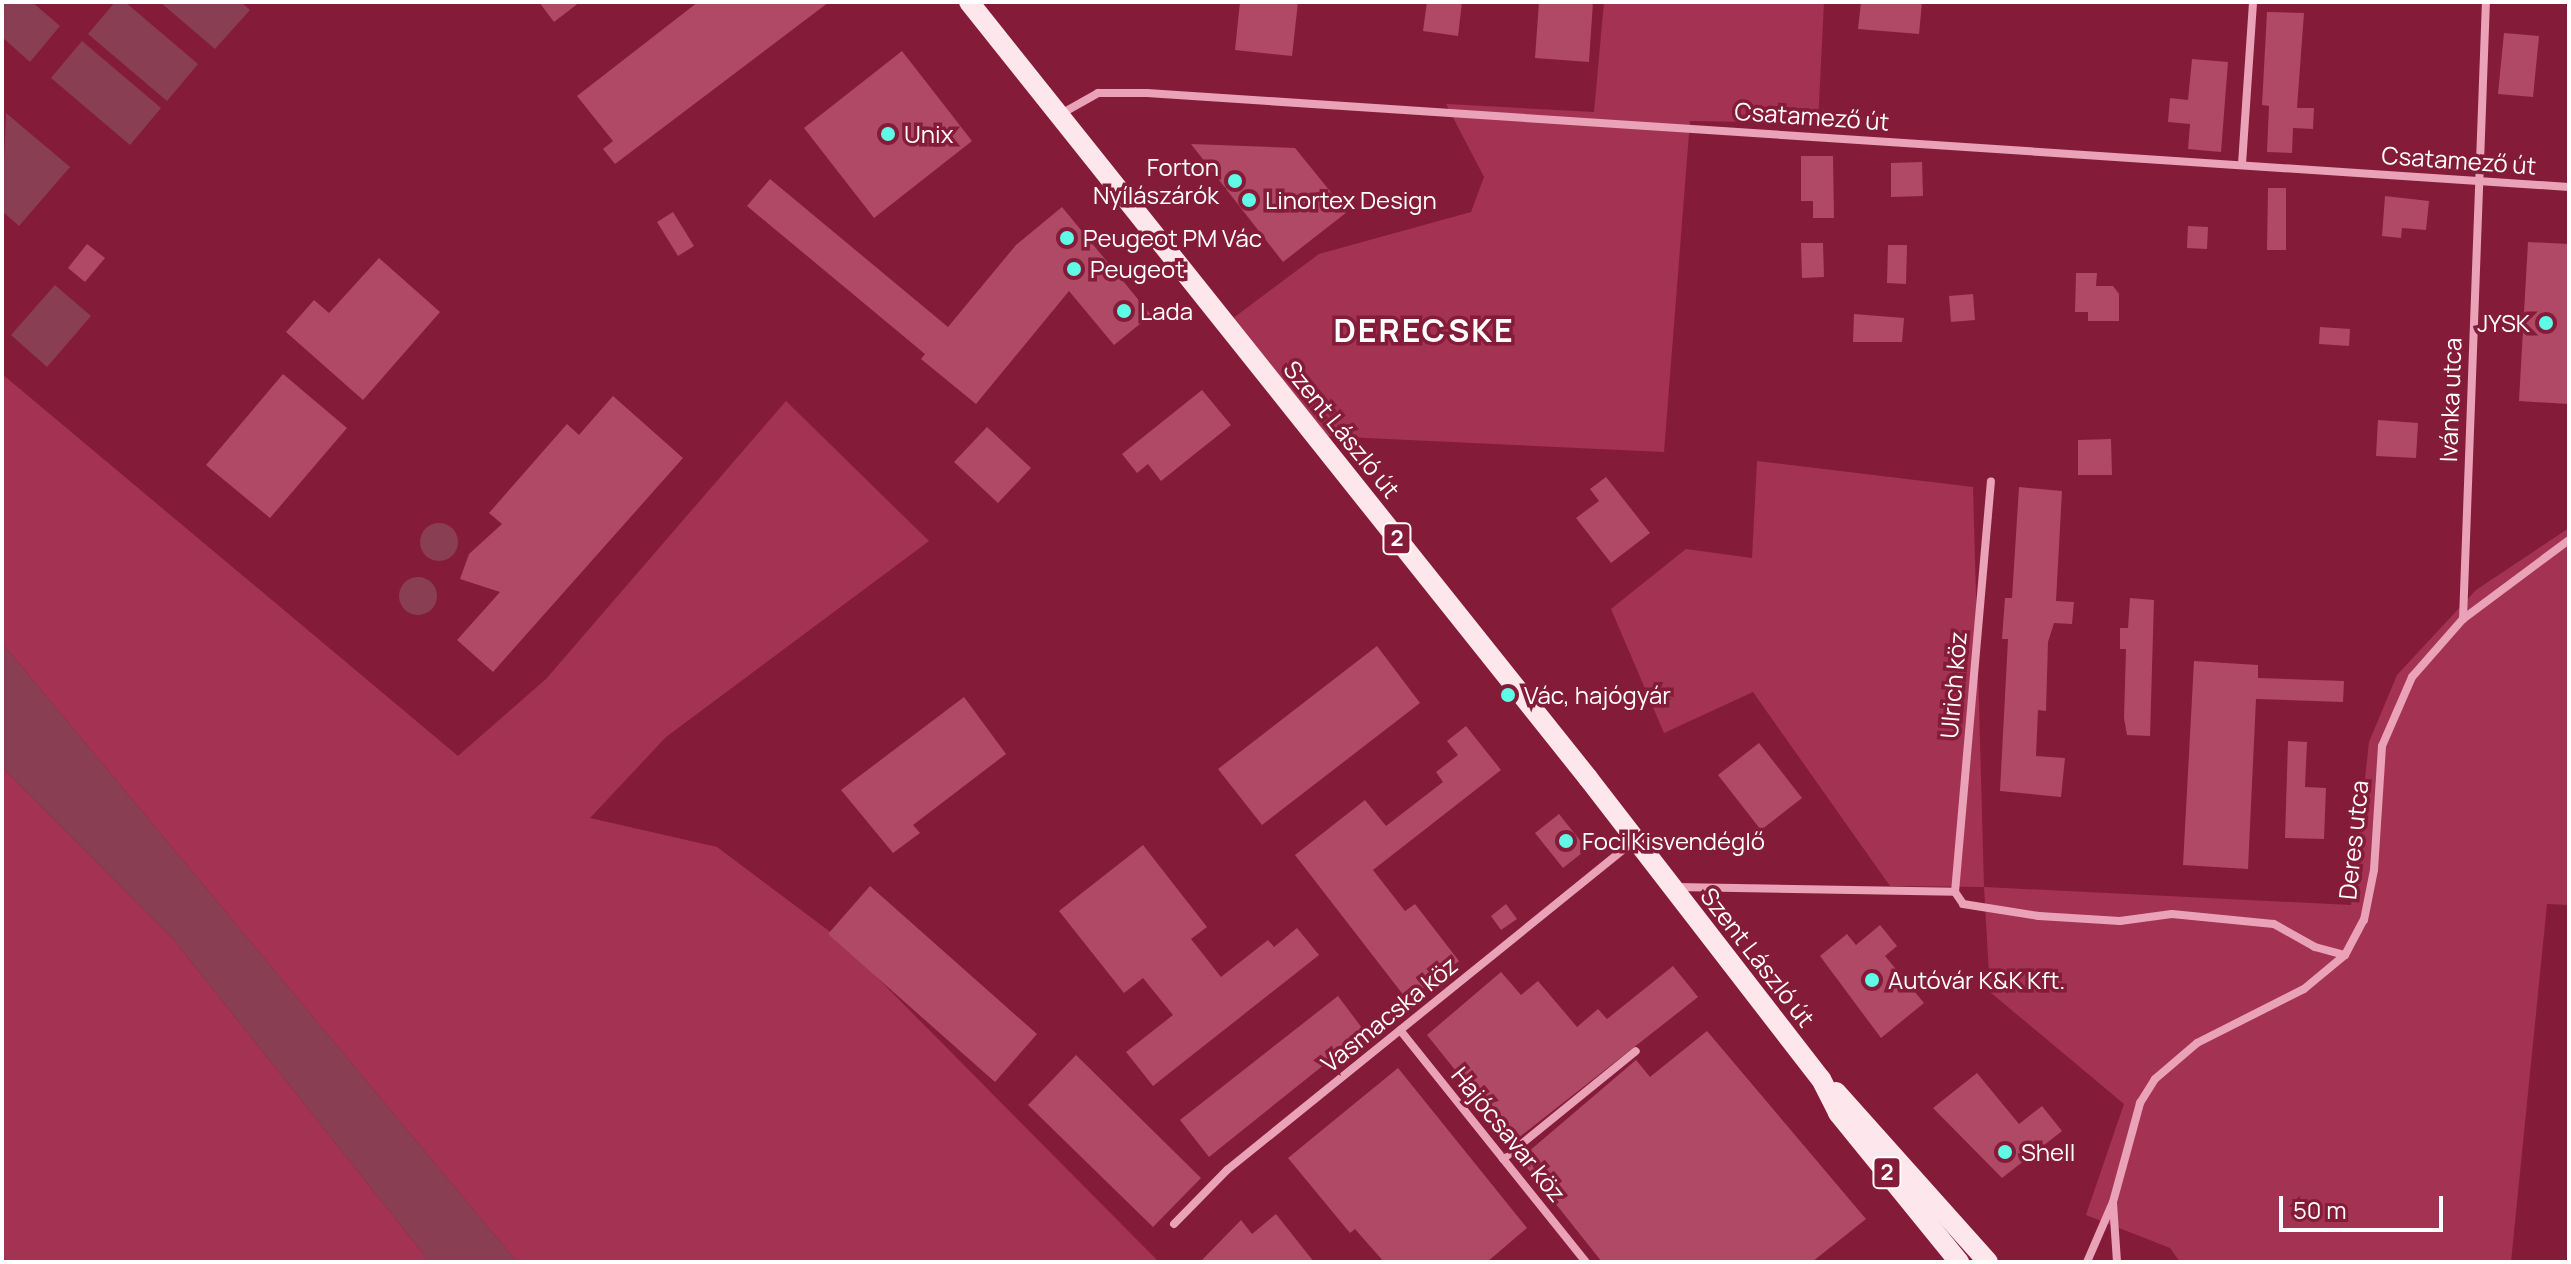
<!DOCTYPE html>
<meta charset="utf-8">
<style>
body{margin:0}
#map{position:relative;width:2571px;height:1264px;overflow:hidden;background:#841c39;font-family:Manrope,sans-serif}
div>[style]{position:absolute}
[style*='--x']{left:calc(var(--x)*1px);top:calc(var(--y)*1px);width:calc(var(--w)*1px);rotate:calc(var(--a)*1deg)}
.green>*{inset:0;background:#a43253}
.water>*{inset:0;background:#8a3e53}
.round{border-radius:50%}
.building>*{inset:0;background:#af4966}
.street>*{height:8px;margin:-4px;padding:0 4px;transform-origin:4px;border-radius:4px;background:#eaa2b8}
.primary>*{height:20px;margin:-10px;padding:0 10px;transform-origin:10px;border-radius:10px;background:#fee7ec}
.dots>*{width:22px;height:22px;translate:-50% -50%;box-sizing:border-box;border:4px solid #841c39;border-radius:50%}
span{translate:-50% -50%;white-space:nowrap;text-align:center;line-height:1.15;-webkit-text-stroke:7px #841c39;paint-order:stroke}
.shield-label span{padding:2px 6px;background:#841c39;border:2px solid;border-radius:6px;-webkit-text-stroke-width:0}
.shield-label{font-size:22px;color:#fff;font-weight:700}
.street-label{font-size:24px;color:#fff}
.poi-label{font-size:24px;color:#fff}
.left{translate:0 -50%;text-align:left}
.right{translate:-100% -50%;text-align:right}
.district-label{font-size:32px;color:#fff;font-weight:700;letter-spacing:2px}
.frame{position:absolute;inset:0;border:4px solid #fff;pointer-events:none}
.scale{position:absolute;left:2279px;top:1196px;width:164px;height:36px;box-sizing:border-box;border:4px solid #fff;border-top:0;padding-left:10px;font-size:24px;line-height:28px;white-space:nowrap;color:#fff;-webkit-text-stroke:6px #841c39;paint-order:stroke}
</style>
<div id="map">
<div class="green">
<i style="clip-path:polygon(1604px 2px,1824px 2px,1818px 123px,1690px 121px,1664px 452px,1324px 436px,1232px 319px,1319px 254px,1471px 212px,1484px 177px,1446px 104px,1594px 112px)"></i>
<i style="clip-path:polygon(2px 374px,458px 756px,546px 679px,786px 401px,929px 541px,666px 737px,590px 818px,717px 847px,837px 937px,1159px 1262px,517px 1262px,2px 643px)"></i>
<i style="clip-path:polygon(1757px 461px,1973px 487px,1984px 887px,2351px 905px,2369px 742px,2397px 675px,2476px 590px,2569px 528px,2569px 905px,2547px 904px,2511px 1262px,2180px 1262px,2170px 1248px,2086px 1215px,2124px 1104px,1990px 992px,1984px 887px,1890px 886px,1753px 692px,1664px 733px,1611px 609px,1686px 549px,1752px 558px)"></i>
<i style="clip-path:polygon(2px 767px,173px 939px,430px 1262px,2px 1262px)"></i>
</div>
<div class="water">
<i style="clip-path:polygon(2px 2px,32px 2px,60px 26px,30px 62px,2px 37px)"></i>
<i style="clip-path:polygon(115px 2px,125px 2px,198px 64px,167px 101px,88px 34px)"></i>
<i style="clip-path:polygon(160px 2px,241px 2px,250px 10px,215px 49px)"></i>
<i style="clip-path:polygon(82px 41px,161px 108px,130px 145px,51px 78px)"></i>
<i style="clip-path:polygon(6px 113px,70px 167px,19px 226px,2px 211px)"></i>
<i style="clip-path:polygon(55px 285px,91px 316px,47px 367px,11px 335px)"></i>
<i class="round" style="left:420px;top:523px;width:38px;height:38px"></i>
<i class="round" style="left:399px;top:577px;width:38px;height:38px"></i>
<i style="clip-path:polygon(2px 643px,517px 1262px,430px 1262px,173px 939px,2px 767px)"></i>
</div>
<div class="building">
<i style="clip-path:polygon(539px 2px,580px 2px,554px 22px)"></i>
<i style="clip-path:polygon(698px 2px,829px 2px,615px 164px,603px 149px,613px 141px,577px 96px)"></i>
<i style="clip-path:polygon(1240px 2px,1298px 2px,1292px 56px,1235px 50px)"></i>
<i style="clip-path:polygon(1427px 2px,1462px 2px,1458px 36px,1423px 31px)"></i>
<i style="clip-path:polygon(1539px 2px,1593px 2px,1589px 62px,1535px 58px)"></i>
<i style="clip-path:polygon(1861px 2px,1922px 2px,1919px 34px,1858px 29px)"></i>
<i style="clip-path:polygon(2267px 12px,2304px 13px,2297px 108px,2314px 108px,2313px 129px,2293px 128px,2292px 153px,2267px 152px,2269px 106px,2262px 105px)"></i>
<i style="clip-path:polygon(2504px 33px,2539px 36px,2533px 97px,2498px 94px)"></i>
<i style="clip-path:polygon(902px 51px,972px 141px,874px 218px,804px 128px)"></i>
<i style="clip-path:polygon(2192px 59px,2228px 62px,2221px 152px,2188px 149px,2190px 124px,2168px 122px,2170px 98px,2188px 100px)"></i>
<i style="clip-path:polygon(1191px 144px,1295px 148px,1347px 212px,1283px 262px)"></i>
<i style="clip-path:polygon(1801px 156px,1833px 156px,1834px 218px,1813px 218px,1813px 201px,1801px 201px)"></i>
<i style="clip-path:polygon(1922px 162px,1923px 196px,1891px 197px,1891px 163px)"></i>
<i style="clip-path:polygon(770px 179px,948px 327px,1016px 245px,1062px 207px,1151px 315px,1114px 345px,1069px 291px,976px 404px,921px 359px,925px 354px,747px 206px)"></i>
<i style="clip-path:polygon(2268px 188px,2286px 188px,2286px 250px,2267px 250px)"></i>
<i style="clip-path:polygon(2385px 196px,2429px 201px,2426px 230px,2402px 228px,2401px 238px,2382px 236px)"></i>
<i style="clip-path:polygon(673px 212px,694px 246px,678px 256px,657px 222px)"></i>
<i style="clip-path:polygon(2188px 226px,2208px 227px,2207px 249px,2187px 248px)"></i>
<i style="clip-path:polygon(2528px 242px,2569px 244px,2569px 404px,2519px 401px)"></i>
<i style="clip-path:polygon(1801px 243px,1823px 243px,1824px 277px,1802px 278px)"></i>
<i style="clip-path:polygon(87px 244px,105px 258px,85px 282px,68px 268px)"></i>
<i style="clip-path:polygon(1888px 245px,1907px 245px,1906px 284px,1887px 283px)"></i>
<i style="clip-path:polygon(379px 258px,440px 312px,363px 400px,286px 332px,314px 300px,329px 313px)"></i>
<i style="clip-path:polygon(2076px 273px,2097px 273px,2096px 286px,2113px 286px,2119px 294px,2119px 321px,2088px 321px,2088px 312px,2075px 312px)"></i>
<i style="clip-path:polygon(1973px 294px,1975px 320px,1951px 322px,1949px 296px)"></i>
<i style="clip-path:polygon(1854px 314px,1904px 318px,1902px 342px,1853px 342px)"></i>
<i style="clip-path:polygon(2320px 327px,2350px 329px,2349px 346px,2319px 344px)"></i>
<i style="clip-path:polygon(283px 374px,347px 428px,270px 518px,206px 465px)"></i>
<i style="clip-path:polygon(1202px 390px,1231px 425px,1161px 481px,1148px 464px,1137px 473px,1122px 454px)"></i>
<i style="clip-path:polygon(613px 396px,683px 458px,493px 672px,457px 640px,500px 592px,460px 579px,469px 554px,502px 524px,489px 513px,567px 424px,579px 435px)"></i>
<i style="clip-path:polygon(2378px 420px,2418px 423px,2416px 458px,2376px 456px)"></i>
<i style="clip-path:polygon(987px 427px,1031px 468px,998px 503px,954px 462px)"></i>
<i style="clip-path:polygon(2111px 439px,2112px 475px,2078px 475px,2078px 440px)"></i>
<i style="clip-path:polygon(1606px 477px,1650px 533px,1611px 563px,1576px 518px,1599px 501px,1590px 489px)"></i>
<i style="clip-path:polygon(2019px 487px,2062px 491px,2056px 601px,2074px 602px,2072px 624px,2054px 623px,2048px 642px,2046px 711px,2038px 710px,2036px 756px,2065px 758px,2061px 797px,2000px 791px,2008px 639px,2002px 639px,2005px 598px,2012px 598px)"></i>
<i style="clip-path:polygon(2130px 598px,2154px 600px,2150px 736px,2127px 735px,2124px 718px,2126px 649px,2120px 649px,2120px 628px,2128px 628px)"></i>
<i style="clip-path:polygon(1377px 646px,1420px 703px,1262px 825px,1218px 769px)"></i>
<i style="clip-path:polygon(2194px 661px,2258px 665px,2258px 678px,2344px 681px,2343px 702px,2256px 699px,2248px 869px,2183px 865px)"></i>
<i style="clip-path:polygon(964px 697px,1006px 754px,913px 825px,920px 833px,893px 853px,841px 790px)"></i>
<i style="clip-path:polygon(1466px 726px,1501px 770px,1373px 870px,1405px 911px,1415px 904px,1459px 961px,1408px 1001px,1295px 855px,1365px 800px,1386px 826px,1443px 782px,1436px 772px,1458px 755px,1447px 741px)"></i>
<i style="clip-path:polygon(2288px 741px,2307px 742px,2305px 787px,2326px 788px,2324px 839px,2285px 838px)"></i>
<i style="clip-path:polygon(1759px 743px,1802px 798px,1761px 830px,1718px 775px)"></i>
<i style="clip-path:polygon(1559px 814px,1587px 849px,1563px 868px,1535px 833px)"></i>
<i style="clip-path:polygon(1143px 845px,1207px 927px,1191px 939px,1221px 977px,1268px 940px,1274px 947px,1297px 928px,1319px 955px,1153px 1086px,1126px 1052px,1173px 1015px,1143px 978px,1124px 993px,1059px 911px)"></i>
<i style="clip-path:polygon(870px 886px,1037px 1034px,995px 1082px,828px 934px)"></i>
<i style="clip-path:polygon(1506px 904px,1517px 919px,1501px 930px,1491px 916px)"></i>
<i style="clip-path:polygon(1880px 925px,1897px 946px,1885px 956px,1924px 1003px,1881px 1038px,1820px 956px,1847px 934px,1856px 945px)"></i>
<i style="clip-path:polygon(1673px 966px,1698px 997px,1513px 1142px,1427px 1035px,1501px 972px,1521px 995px,1538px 981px,1577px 1027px,1598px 1009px,1607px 1019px)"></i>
<i style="clip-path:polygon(1338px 996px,1365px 1032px,1209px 1157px,1180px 1120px)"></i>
<i style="clip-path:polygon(1707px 1031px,1866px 1219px,1812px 1262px,1602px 1262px,1520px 1159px,1636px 1060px,1650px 1077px)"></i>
<i style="clip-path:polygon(1076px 1055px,1201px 1178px,1153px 1227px,1028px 1105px)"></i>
<i style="clip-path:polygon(1398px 1068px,1527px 1228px,1487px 1262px,1384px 1262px,1355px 1229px,1350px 1233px,1288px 1158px)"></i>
<i style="clip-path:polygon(1977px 1073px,2019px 1124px,2042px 1106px,2062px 1131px,2002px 1178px,1933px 1108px)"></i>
<i style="clip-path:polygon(1276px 1214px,1314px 1262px,1200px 1262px,1241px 1220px,1252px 1234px)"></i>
</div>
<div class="street">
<i style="--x:1059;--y:115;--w:45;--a:-29.4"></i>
<i style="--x:1098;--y:93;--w:49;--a:0"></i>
<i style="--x:1147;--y:93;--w:1425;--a:3.78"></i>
<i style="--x:2242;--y:164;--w:162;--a:-86.1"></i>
<i style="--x:2463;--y:619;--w:617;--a:-87.87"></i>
<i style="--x:1676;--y:887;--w:279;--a:1"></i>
<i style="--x:1955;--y:892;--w:412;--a:-85"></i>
<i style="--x:1955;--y:892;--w:14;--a:56"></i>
<i style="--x:1963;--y:904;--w:77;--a:9"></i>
<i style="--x:2039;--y:916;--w:81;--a:3.5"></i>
<i style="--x:2120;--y:921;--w:52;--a:-7.7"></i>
<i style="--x:2172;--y:914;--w:102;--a:5.6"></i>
<i style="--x:2274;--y:924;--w:47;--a:29.3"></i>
<i style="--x:2315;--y:947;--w:31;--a:15"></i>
<i style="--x:1400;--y:1030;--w:297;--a:51.3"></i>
<i style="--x:1503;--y:1159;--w:171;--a:-39.1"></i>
<i style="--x:2113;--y:1203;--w:59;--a:86.1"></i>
<i style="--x:1174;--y:1224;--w:76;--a:-45.5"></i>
<i style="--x:1227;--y:1170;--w:523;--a:-38.95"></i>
<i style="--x:2087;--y:1262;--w:65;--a:-66.6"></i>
<i style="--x:2113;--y:1202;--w:103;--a:-74.7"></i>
<i style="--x:2140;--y:1103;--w:28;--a:-58"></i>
<i style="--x:2155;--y:1079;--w:55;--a:-40.6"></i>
<i style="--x:2197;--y:1043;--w:120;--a:-26.8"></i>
<i style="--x:2304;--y:989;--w:53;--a:-39.7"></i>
<i style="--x:2345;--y:955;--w:40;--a:-62"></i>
<i style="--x:2364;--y:920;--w:51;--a:-78.7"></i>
<i style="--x:2374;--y:870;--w:124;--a:-86.3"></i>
<i style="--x:2382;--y:746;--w:75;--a:-66.5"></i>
<i style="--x:2412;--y:677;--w:77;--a:-48.7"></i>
<i style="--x:2463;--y:619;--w:132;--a:-36.7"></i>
</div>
<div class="primary">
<i style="--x:969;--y:2;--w:993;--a:51.42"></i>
<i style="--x:1588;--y:778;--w:381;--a:52.3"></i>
<i style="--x:1821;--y:1079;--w:38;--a:63"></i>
<i style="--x:1838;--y:1113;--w:192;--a:50.9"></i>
<i style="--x:1836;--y:1092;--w:228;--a:48.2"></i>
</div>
<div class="dots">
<i style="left:888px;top:134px;background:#60fbe7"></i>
<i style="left:1235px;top:181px;background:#60fbe7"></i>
<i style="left:1249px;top:200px;background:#60fbe7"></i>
<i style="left:1067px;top:238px;background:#60fbe7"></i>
<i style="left:1074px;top:269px;background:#60fbe7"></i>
<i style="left:1124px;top:311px;background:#60fbe7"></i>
<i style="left:2546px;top:323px;background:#60fbe7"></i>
<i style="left:1508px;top:695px;background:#60fbe7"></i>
<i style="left:1566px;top:841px;background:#60fbe7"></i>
<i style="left:1872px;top:980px;background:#60fbe7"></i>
<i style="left:2005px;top:1152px;background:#60fbe7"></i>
</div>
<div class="shield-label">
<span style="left:1397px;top:539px">2</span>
<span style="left:1887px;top:1173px">2</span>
</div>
<div class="street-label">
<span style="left:1812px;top:116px;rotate:4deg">Csatamező út</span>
<span style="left:2459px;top:160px;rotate:4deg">Csatamező út</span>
<span style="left:2450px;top:400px;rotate:-88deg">Ivánka utca</span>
<span style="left:1342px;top:429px;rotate:51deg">Szent László út</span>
<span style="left:1953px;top:685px;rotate:-85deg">Ulrich köz</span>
<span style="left:2353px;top:840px;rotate:-84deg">Deres utca</span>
<span style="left:1758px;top:957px;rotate:52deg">Szent László út</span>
<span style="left:1389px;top:1014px;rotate:-39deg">Vasmacska köz</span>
<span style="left:1509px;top:1134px;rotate:51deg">Hajócsavar köz</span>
</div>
<div class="poi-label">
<span class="left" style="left:904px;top:134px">Unix</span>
<span class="right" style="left:1219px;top:181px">Forton<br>Nyílászárók</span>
<span class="left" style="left:1265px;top:200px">Linortex Design</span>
<span class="left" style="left:1083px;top:238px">Peugeot PM Vác</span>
<span class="left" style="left:1090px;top:269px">Peugeot</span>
<span class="left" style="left:1140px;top:311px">Lada</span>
<span class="right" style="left:2530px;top:323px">JYSK</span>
<span class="left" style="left:1524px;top:695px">Vác, hajógyár</span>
<span class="left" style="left:1582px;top:841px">Foci Kisvendéglő</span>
<span class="left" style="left:1888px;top:980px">Autóvár K&amp;K Kft.</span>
<span class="left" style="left:2021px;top:1152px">Shell</span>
</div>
<div class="district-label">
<span style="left:1424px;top:330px">DERECSKE</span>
</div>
<div class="frame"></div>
<div class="scale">50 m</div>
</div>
